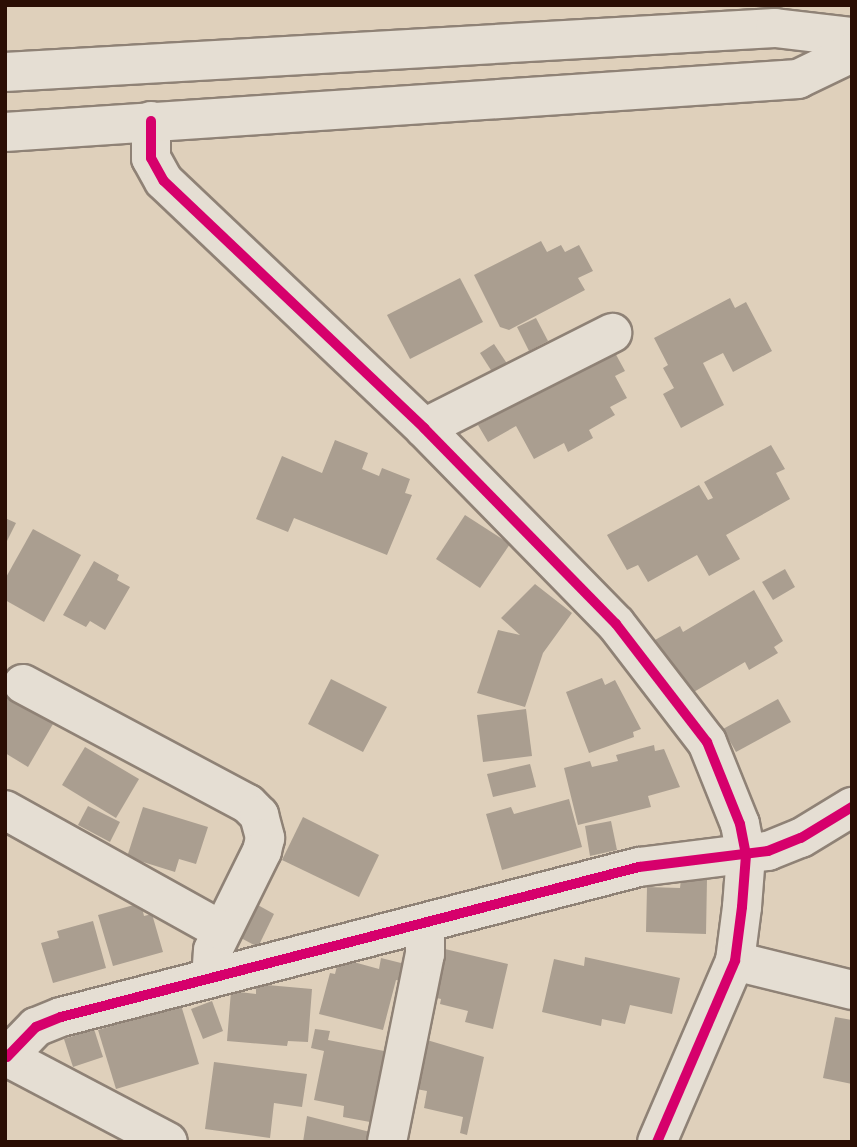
<!DOCTYPE html>
<style>
body{margin:0}
#map{position:relative;width:857px;height:1147px;overflow:hidden;background:#dfd0bb;font-family:"Old Standard TT",serif}
div>[style]{position:absolute}
[style*='--x']{left:calc(var(--x)*1px);top:calc(var(--y)*1px);width:calc(var(--w)*1px);rotate:calc(var(--a)*1deg)}
.building>*{inset:0;background:#aa9e90}
.roads{filter:drop-shadow(2px 0 #8f8276) drop-shadow(-2px 0 #8f8276) drop-shadow(0 2px #8f8276) drop-shadow(0 -2px #8f8276)}
.minor>*{height:38px;margin:-19px;padding:0 19px;transform-origin:19px;border-radius:19px;background:#e5ded3}
.tertiary>*{height:38px;margin:-19px;padding:0 19px;transform-origin:19px;border-radius:19px;background:#e5ded3}
.cycleway>*{height:10px;margin:-5px;padding:0 5px;transform-origin:5px;border-radius:5px;background:#d6006c}
span{translate:-50% -50%;white-space:nowrap;text-align:center;line-height:1.15;-webkit-text-stroke:6px #f4e2c9;paint-order:stroke}
.frame{position:absolute;inset:0;border:7px solid #2b0e04;pointer-events:none}
</style>
<div id="map">
<div class="building">
<i style="clip-path:polygon(541px 241px,547px 252px,561px 245px,565px 252px,579px 245px,593px 271px,578px 278px,585px 290px,509px 330px,500px 327px,474px 275px)"></i>
<i style="clip-path:polygon(460px 278px,483px 322px,410px 359px,387px 315px)"></i>
<i style="clip-path:polygon(730px 298px,735px 308px,746px 302px,772px 351px,733px 372px,723px 353px,703px 363px,724px 405px,681px 428px,663px 394px,674px 388px,663px 368px,668px 365px,654px 338px)"></i>
<i style="clip-path:polygon(536px 318px,548px 341px,529px 351px,517px 327px)"></i>
<i style="clip-path:polygon(494px 344px,510px 368px,496px 378px,480px 353px)"></i>
<i style="clip-path:polygon(614px 351px,625px 371px,615px 376px,627px 398px,610px 407px,615px 415px,589px 430px,593px 438px,568px 452px,564px 443px,534px 459px,516px 426px,488px 442px,478px 425px)"></i>
<i style="clip-path:polygon(335px 440px,368px 453px,362px 469px,379px 476px,382px 468px,410px 479px,405px 493px,412px 495px,387px 555px,294px 518px,288px 532px,256px 519px,282px 456px,322px 473px)"></i>
<i style="clip-path:polygon(771px 445px,785px 469px,776px 473px,790px 499px,726px 535px,740px 559px,709px 576px,697px 555px,648px 582px,638px 565px,627px 570px,607px 535px,699px 485px,708px 500px,713px 498px,704px 482px)"></i>
<i style="clip-path:polygon(465px 515px,510px 544px,480px 588px,436px 559px)"></i>
<i style="clip-path:polygon(5px 518px,16px 523px,5px 545px)"></i>
<i style="clip-path:polygon(33px 529px,81px 555px,44px 622px,5px 600px,5px 579px)"></i>
<i style="clip-path:polygon(94px 561px,119px 575px,117px 580px,130px 587px,105px 630px,90px 621px,86px 627px,63px 615px)"></i>
<i style="clip-path:polygon(785px 569px,795px 587px,773px 600px,762px 582px)"></i>
<i style="clip-path:polygon(535px 584px,572px 613px,543px 653px,525px 707px,477px 693px,498px 630px,520px 635px,501px 618px)"></i>
<i style="clip-path:polygon(754px 590px,783px 641px,774px 647px,778px 653px,749px 670px,745px 662px,692px 693px,655px 640px,680px 626px,683px 632px)"></i>
<i style="clip-path:polygon(602px 678px,605px 685px,615px 680px,641px 729px,633px 732px,634px 737px,589px 753px,566px 692px)"></i>
<i style="clip-path:polygon(331px 679px,387px 707px,363px 752px,308px 724px)"></i>
<i style="clip-path:polygon(5px 696px,53px 724px,28px 767px,5px 753px)"></i>
<i style="clip-path:polygon(778px 699px,791px 722px,736px 752px,723px 729px)"></i>
<i style="clip-path:polygon(526px 709px,532px 756px,483px 762px,477px 715px)"></i>
<i style="clip-path:polygon(654px 745px,655px 751px,664px 749px,680px 787px,648px 796px,651px 807px,578px 825px,564px 768px,590px 761px,592px 767px,618px 761px,616px 755px)"></i>
<i style="clip-path:polygon(85px 747px,139px 779px,116px 818px,62px 785px)"></i>
<i style="clip-path:polygon(530px 764px,536px 787px,493px 797px,487px 774px)"></i>
<i style="clip-path:polygon(569px 799px,582px 847px,502px 870px,486px 814px,511px 807px,514px 814px)"></i>
<i style="clip-path:polygon(88px 806px,120px 822px,110px 842px,78px 825px)"></i>
<i style="clip-path:polygon(143px 807px,208px 827px,196px 864px,179px 859px,175px 872px,127px 857px)"></i>
<i style="clip-path:polygon(303px 817px,379px 855px,359px 897px,282px 860px)"></i>
<i style="clip-path:polygon(611px 821px,617px 850px,590px 856px,585px 826px)"></i>
<i style="clip-path:polygon(681px 879px,707px 879px,706px 934px,646px 932px,647px 887px,680px 888px)"></i>
<i style="clip-path:polygon(141px 903px,144px 916px,152px 914px,163px 952px,113px 966px,98px 915px)"></i>
<i style="clip-path:polygon(256px 904px,274px 914px,258px 947px,239px 937px)"></i>
<i style="clip-path:polygon(93px 921px,106px 968px,53px 983px,41px 943px,59px 938px,57px 931px)"></i>
<i style="clip-path:polygon(445px 949px,508px 964px,493px 1029px,465px 1022px,468px 1011px,440px 1004px,441px 999px,433px 997px)"></i>
<i style="clip-path:polygon(585px 957px,680px 978px,672px 1014px,630px 1005px,625px 1024px,602px 1019px,601px 1026px,542px 1012px,554px 959px,584px 966px)"></i>
<i style="clip-path:polygon(339px 958px,379px 969px,381px 958px,405px 964px,401px 981px,396px 980px,383px 1030px,319px 1014px,330px 973px,335px 974px)"></i>
<i style="clip-path:polygon(256px 984px,312px 989px,308px 1042px,288px 1041px,287px 1046px,227px 1041px,231px 991px,256px 994px)"></i>
<i style="clip-path:polygon(212px 1001px,223px 1031px,203px 1039px,191px 1009px)"></i>
<i style="clip-path:polygon(181px 1005px,199px 1064px,116px 1089px,98px 1030px)"></i>
<i style="clip-path:polygon(835px 1017px,852px 1020px,852px 1084px,823px 1078px)"></i>
<i style="clip-path:polygon(94px 1029px,103px 1057px,73px 1067px,64px 1039px)"></i>
<i style="clip-path:polygon(315px 1029px,330px 1031px,328px 1040px,384px 1051px,370px 1122px,343px 1117px,344px 1106px,314px 1100px,324px 1051px,311px 1048px)"></i>
<i style="clip-path:polygon(427px 1040px,484px 1057px,467px 1135px,460px 1133px,463px 1117px,424px 1108px,427px 1091px,416px 1089px)"></i>
<i style="clip-path:polygon(214px 1062px,307px 1074px,302px 1107px,274px 1103px,270px 1138px,205px 1129px)"></i>
<i style="clip-path:polygon(307px 1116px,370px 1132px,368px 1142px,303px 1142px)"></i>
</div>
<div class="roads">
<div class="minor">
<i style="--x:151;--y:121;--w:37;--a:90"></i>
<i style="--x:151;--y:158;--w:26;--a:61"></i>
<i style="--x:164;--y:181;--w:359;--a:43.5"></i>
<i style="--x:424;--y:428;--w:274;--a:45.6"></i>
<i style="--x:616;--y:624;--w:149;--a:52.4"></i>
<i style="--x:707;--y:742;--w:88;--a:68.1"></i>
<i style="--x:740;--y:824;--w:32;--a:79"></i>
<i style="--x:746;--y:855;--w:52;--a:94.4"></i>
<i style="--x:742;--y:907;--w:54;--a:97.4"></i>
<i style="--x:735;--y:961;--w:197;--a:113.3"></i>
<i style="--x:424;--y:428;--w:211;--a:-26.8"></i>
<i style="--x:23;--y:684;--w:255;--a:28.1"></i>
<i style="--x:248;--y:804;--w:16;--a:45"></i>
<i style="--x:259;--y:815;--w:24;--a:75"></i>
<i style="--x:265;--y:838;--w:13;--a:103"></i>
<i style="--x:262;--y:851;--w:110;--a:116.3"></i>
<i style="--x:213;--y:950;--w:26;--a:94"></i>
<i style="--x:5;--y:810;--w:248;--a:29.1"></i>
<i style="--x:735;--y:961;--w:121;--a:13.9"></i>
<i style="--x:5;--y:1056;--w:184;--a:27.8"></i>
<i style="--x:7;--y:1057;--w:42;--a:-46"></i>
<i style="--x:36;--y:1027;--w:27;--a:-22"></i>
<i style="--x:61;--y:1017;--w:597;--a:-14.55"></i>
<i style="--x:639;--y:867;--w:130;--a:-7.1"></i>
<i style="--x:768;--y:851;--w:35;--a:-22"></i>
<i style="--x:801;--y:838;--w:60;--a:-31.3"></i>
<i style="--x:387;--y:1142;--w:192;--a:-78.6"></i>
<i style="--x:425;--y:954;--w:31;--a:-90"></i>
</div>
<div class="tertiary">
<i style="--x:5;--y:72;--w:771;--a:-3.27"></i>
<i style="--x:775;--y:28;--w:78;--a:6.7"></i>
<i style="--x:5;--y:132;--w:795;--a:-3.82"></i>
<i style="--x:798;--y:79;--w:60;--a:-25.7"></i>
</div>
</div>
<div class="cycleway">
<i style="--x:151;--y:121;--w:37;--a:90"></i>
<i style="--x:151;--y:158;--w:26;--a:61"></i>
<i style="--x:164;--y:181;--w:359;--a:43.5"></i>
<i style="--x:424;--y:428;--w:274;--a:45.6"></i>
<i style="--x:616;--y:624;--w:149;--a:52.4"></i>
<i style="--x:707;--y:742;--w:88;--a:68.1"></i>
<i style="--x:740;--y:824;--w:32;--a:79"></i>
<i style="--x:746;--y:855;--w:52;--a:94.4"></i>
<i style="--x:742;--y:907;--w:54;--a:97.4"></i>
<i style="--x:735;--y:961;--w:197;--a:113.3"></i>
<i style="--x:7;--y:1057;--w:42;--a:-46"></i>
<i style="--x:36;--y:1027;--w:27;--a:-22"></i>
<i style="--x:61;--y:1017;--w:597;--a:-14.55"></i>
<i style="--x:639;--y:867;--w:130;--a:-7.1"></i>
<i style="--x:768;--y:851;--w:35;--a:-22"></i>
<i style="--x:801;--y:838;--w:60;--a:-31.3"></i>
</div>
<div class="frame"></div>
</div>
